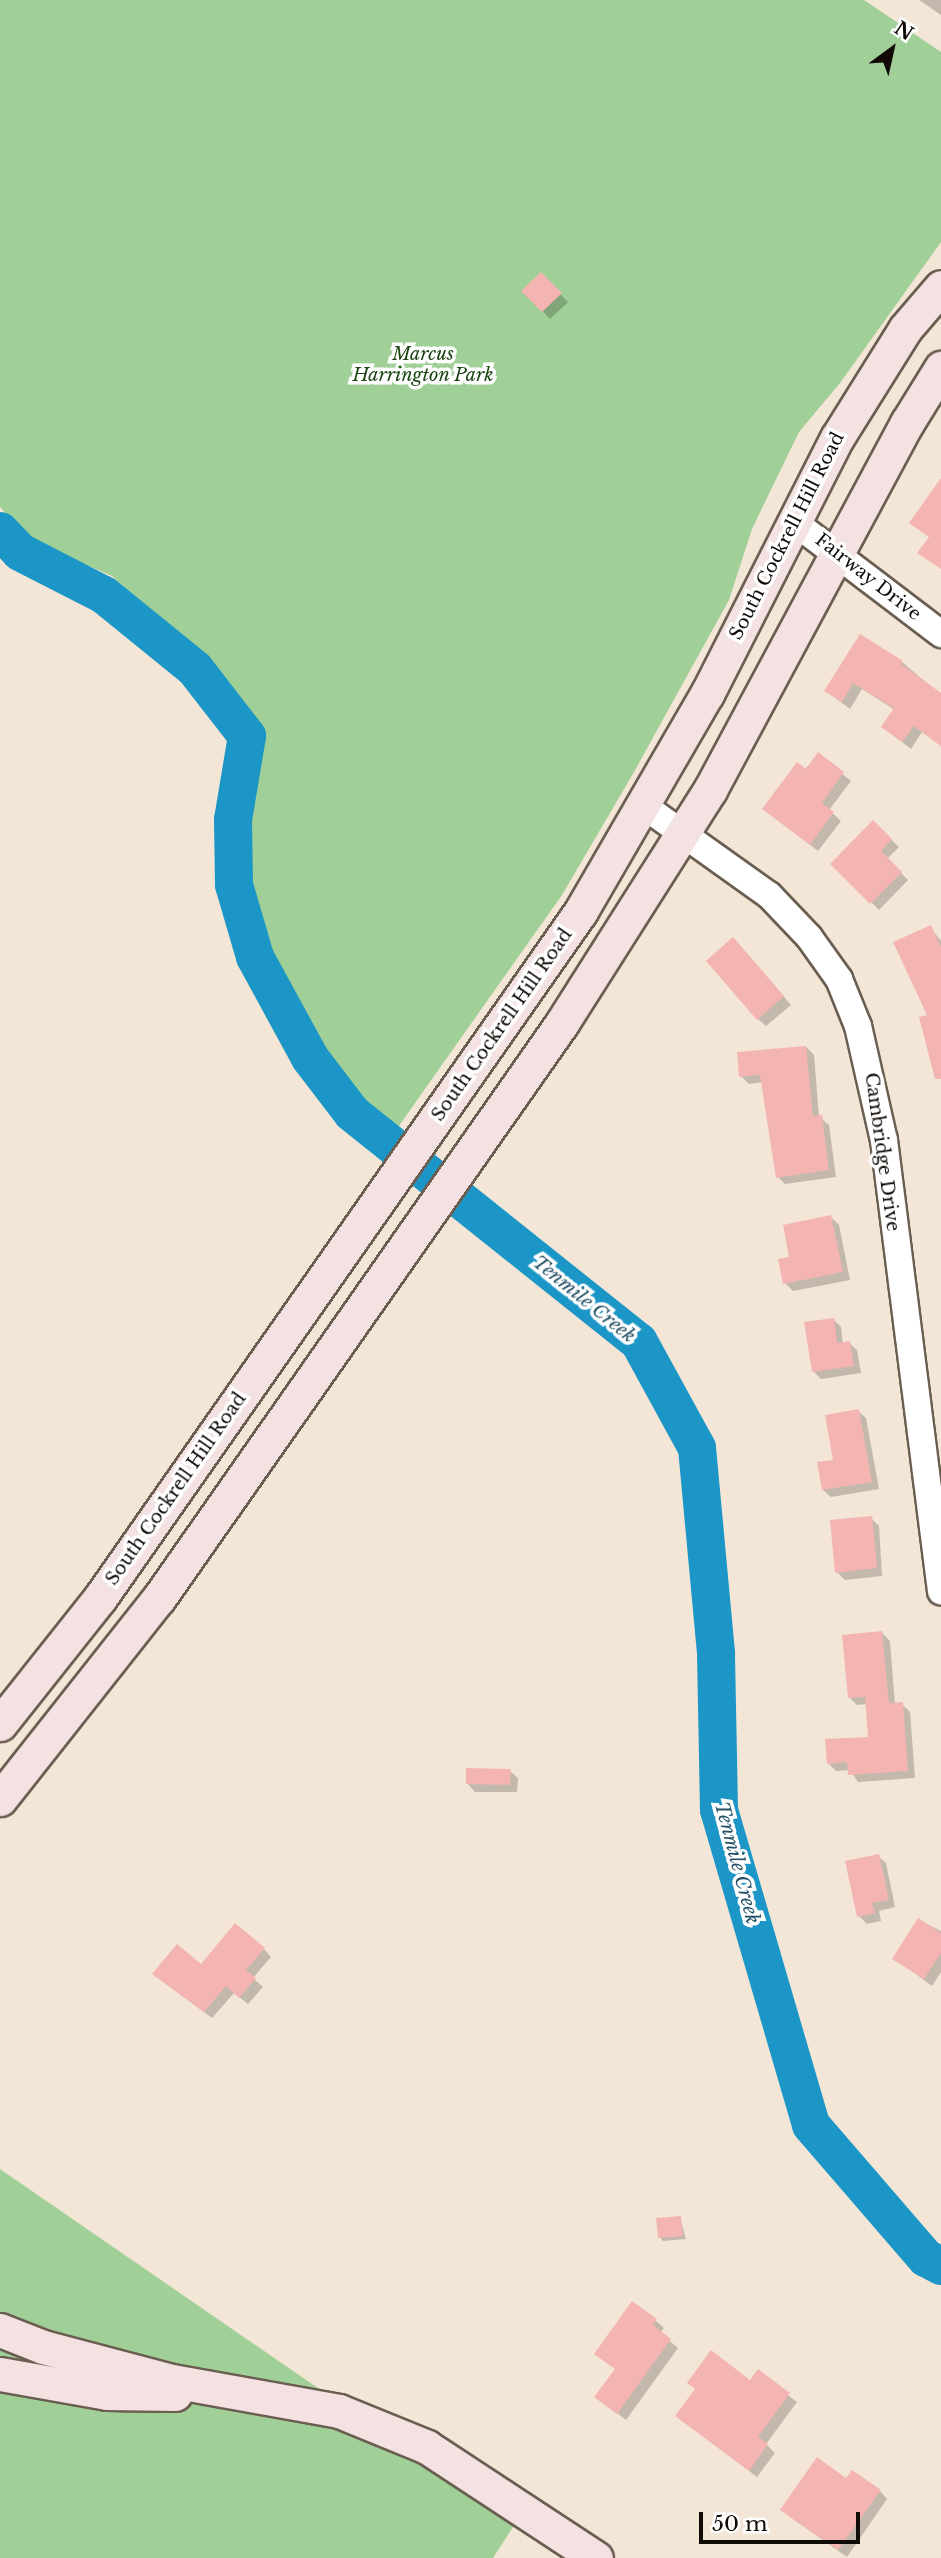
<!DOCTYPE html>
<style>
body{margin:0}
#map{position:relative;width:941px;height:2558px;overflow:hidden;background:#f4e6d7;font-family:"Libre Baskerville",serif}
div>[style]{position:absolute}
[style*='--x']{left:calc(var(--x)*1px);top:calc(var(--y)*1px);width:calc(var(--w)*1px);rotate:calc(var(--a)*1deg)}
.green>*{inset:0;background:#a0cf97}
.shadow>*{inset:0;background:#0003}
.river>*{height:38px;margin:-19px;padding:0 19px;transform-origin:19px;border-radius:19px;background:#1b96c7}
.building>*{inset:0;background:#f3b4b2}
.roads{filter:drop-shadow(2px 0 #6a5e51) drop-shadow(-2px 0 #6a5e51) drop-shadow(0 2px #6a5e51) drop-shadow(0 -2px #6a5e51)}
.minor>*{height:26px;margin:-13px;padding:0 13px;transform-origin:13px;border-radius:13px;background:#fff}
.major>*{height:33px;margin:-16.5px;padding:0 16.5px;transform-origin:16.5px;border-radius:16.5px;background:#f4e1e2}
span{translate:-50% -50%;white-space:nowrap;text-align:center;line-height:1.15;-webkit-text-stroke:7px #fff;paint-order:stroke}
.park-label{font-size:18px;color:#1c4513;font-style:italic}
.street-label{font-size:18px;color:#100b07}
.water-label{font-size:19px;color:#245166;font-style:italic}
.north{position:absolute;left:857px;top:14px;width:70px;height:70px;-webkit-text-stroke:5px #fff;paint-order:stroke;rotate:33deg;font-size:19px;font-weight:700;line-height:28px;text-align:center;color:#100b07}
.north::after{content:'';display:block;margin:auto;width:24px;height:32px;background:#100b07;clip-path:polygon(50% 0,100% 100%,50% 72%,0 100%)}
.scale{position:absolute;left:699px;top:2512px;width:161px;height:32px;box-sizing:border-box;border:4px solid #100b07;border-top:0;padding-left:9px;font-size:21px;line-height:24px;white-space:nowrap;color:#100b07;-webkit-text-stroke:5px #fff;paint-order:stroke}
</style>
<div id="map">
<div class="green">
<i style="clip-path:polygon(0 0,864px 0,941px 52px,941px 242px,840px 383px,799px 432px,752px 529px,729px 600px,634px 772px,562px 895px,396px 1130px,357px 1098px,265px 955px,243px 888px,245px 826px,258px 735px,205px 662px,112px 576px,29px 540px,0 507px)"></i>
<i style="clip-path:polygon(0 2169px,515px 2524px,493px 2558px,0 2558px)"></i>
</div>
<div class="shadow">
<i style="clip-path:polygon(919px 0,941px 0,941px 15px)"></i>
<i style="clip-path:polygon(541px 275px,568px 302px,550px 319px,524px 291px)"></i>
<i style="clip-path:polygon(902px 662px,941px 695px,941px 746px,922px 732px,911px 749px,883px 727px,895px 710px,862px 689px,850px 709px,826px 691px)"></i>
<i style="clip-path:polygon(819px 755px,851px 781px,829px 810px,841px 821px,818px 851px,764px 809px)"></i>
<i style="clip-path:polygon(873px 823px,899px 847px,887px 859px,908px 880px,879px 910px,833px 864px)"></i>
<i style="clip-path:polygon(930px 927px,941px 941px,941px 996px)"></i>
<i style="clip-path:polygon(741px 947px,791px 1005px,766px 1026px,758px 1019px)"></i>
<i style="clip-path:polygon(806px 1047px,814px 1055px,819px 1117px,829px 1125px,836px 1177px,785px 1184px,778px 1177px,763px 1082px,749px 1084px,741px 1076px)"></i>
<i style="clip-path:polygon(831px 1217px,839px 1225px,850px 1280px,793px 1291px,785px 1283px,791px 1258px)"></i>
<i style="clip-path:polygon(833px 1319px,841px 1327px,843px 1344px,849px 1343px,857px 1350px,861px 1373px,821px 1379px,814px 1372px)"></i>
<i style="clip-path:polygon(858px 1411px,866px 1418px,879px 1489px,831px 1497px,823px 1490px)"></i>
<i style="clip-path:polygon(871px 1518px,879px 1526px,882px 1576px,845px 1580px,837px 1572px)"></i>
<i style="clip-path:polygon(882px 1633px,890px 1641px,895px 1705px,902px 1704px,910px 1712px,915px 1778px,858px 1782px,850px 1770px,836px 1771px,828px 1763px,870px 1738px,868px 1704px,857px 1705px,850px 1698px)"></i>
<i style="clip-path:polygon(510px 1771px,518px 1778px,517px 1792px,475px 1792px,468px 1784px)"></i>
<i style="clip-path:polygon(878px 1856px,886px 1863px,895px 1907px,879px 1911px,881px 1921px,867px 1924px,859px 1916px)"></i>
<i style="clip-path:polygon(919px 1920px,941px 1931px,941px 1972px,932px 1986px,894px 1958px)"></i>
<i style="clip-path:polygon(264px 1949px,271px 1957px,253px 1978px,263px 1987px,248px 2004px,234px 1993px,212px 2018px,162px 1981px)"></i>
<i style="clip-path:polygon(680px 2217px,686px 2239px,663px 2241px,660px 2237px)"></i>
<i style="clip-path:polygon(632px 2303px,656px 2321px,664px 2328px,660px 2333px,678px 2348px,626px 2420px,597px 2397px,616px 2370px,596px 2354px)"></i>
<i style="clip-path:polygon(758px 2372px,797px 2402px,766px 2444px,775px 2453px,757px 2477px,677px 2416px,696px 2390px,689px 2383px,751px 2382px)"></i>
<i style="clip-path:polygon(847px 2480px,880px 2491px,887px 2499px,847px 2557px,790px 2517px)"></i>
</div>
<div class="river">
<i style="--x:0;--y:531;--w:29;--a:46"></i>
<i style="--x:20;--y:552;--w:94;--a:27.1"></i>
<i style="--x:104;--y:595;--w:117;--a:39.1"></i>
<i style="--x:195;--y:669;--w:85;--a:52.2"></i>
<i style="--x:247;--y:736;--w:85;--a:99.5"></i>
<i style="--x:233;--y:820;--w:65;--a:89.1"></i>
<i style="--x:234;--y:885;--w:75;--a:73.7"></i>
<i style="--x:255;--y:957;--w:115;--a:61.4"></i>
<i style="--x:310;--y:1058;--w:69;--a:52.6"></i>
<i style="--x:352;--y:1113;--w:367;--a:38.6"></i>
<i style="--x:639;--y:1342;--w:121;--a:61.3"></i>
<i style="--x:697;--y:1448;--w:207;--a:84.7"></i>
<i style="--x:716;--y:1654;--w:156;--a:88.9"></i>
<i style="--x:719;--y:1810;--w:328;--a:73.7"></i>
<i style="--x:811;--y:2125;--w:176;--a:49.2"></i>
<i style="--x:926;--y:2258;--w:17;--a:28"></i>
</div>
<div class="building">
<i style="clip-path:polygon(541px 272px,562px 293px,542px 312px,521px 291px)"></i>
<i style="clip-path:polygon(941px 478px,941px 569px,917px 553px,929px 537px,909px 523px)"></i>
<i style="clip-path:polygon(860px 634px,903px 661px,901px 664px,941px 693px,941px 746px,914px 726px,902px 742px,881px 727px,894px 708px,853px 683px,842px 702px,824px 691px)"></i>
<i style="clip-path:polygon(818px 752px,844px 772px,822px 803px,834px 812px,810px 845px,762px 809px,797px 762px,806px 769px)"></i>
<i style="clip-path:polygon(873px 820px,892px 839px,881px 851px,902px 872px,870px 904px,830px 864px)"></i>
<i style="clip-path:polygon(931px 925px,941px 947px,941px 1079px,935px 1079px,919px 1017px,927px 1015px,893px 942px)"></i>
<i style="clip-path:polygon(733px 937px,784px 996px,757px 1020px,706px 961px)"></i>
<i style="clip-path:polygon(806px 1046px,813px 1116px,822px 1115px,829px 1170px,776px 1178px,760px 1075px,739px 1077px,737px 1052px)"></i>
<i style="clip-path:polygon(831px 1215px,843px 1272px,783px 1284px,778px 1259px,789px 1257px,783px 1225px)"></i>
<i style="clip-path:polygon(834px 1318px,837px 1343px,850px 1341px,854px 1366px,812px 1372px,804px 1322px)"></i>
<i style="clip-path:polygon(859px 1409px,872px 1482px,822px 1490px,817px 1462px,833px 1460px,825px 1415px)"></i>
<i style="clip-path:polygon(872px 1516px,877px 1568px,835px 1573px,830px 1520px)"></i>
<i style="clip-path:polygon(882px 1631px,889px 1703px,903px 1702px,908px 1771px,848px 1775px,847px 1762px,827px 1764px,825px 1739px,868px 1737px,865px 1697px,848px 1698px,842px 1635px)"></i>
<i style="clip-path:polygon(466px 1768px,511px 1769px,510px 1785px,466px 1784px)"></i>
<i style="clip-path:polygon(879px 1854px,889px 1900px,872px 1903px,875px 1913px,857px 1917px,845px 1861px)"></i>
<i style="clip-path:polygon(918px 1918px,941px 1933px,941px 1953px,924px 1979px,892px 1959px)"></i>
<i style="clip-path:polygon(235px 1923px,265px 1948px,246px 1970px,256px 1978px,239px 1998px,226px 1986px,204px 2012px,152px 1974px,177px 1944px,201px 1964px)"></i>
<i style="clip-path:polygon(681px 2216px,683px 2236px,658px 2238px,656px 2218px)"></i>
<i style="clip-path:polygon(632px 2301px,657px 2319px,653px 2325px,671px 2339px,617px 2414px,594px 2397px,615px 2369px,594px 2354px)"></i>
<i style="clip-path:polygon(711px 2350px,750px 2380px,758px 2369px,790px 2393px,758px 2437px,768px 2444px,749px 2471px,675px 2416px,695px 2389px,687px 2383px)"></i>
<i style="clip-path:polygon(817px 2457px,846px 2478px,852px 2470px,881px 2490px,838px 2550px,780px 2510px)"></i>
</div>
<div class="roads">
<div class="minor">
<i style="--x:794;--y:522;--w:185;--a:37.3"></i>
<i style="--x:644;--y:806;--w:153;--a:35.5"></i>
<i style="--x:769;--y:895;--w:58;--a:46.4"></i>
<i style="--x:809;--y:937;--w:52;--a:54.5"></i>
<i style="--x:839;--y:979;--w:51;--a:68"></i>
<i style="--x:858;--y:1026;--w:117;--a:77.2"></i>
<i style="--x:884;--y:1140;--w:455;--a:82.8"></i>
</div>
<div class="major">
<i style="--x:0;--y:1724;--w:161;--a:-51.6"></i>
<i style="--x:100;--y:1598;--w:839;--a:-55"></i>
<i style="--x:581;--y:911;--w:251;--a:-59.9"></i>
<i style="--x:707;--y:694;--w:287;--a:-63.1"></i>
<i style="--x:837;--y:438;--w:128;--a:-58"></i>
<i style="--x:905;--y:329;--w:55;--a:-49.4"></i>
<i style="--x:0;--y:1799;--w:256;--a:-51.7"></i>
<i style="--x:159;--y:1598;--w:702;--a:-54.97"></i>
<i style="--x:562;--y:1023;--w:276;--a:-57.6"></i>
<i style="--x:710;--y:790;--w:417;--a:-61.8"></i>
<i style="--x:907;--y:423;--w:65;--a:-58.3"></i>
<i style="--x:0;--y:2330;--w:46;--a:21.6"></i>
<i style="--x:43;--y:2347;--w:133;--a:14.8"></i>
<i style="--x:172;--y:2381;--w:170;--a:10.2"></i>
<i style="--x:339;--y:2411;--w:95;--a:22.2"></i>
<i style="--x:427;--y:2447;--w:202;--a:33.3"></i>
<i style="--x:0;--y:2374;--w:109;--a:10.1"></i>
<i style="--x:107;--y:2393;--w:68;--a:0.8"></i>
</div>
</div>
<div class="park-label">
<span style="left:423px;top:365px">Marcus<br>Harrington Park</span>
</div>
<div class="street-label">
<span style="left:787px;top:536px;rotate:-63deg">South Cockrell Hill Road</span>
<span style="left:868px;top:577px;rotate:38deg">Fairway Drive</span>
<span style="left:502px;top:1025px;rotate:-55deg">South Cockrell Hill Road</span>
<span style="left:882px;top:1152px;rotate:82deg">Cambridge Drive</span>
<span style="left:176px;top:1489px;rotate:-55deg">South Cockrell Hill Road</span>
</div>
<div class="water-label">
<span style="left:584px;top:1299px;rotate:39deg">Tenmile Creek</span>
<span style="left:737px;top:1863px;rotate:75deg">Tenmile Creek</span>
</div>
<div class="north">N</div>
<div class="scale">50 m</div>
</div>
